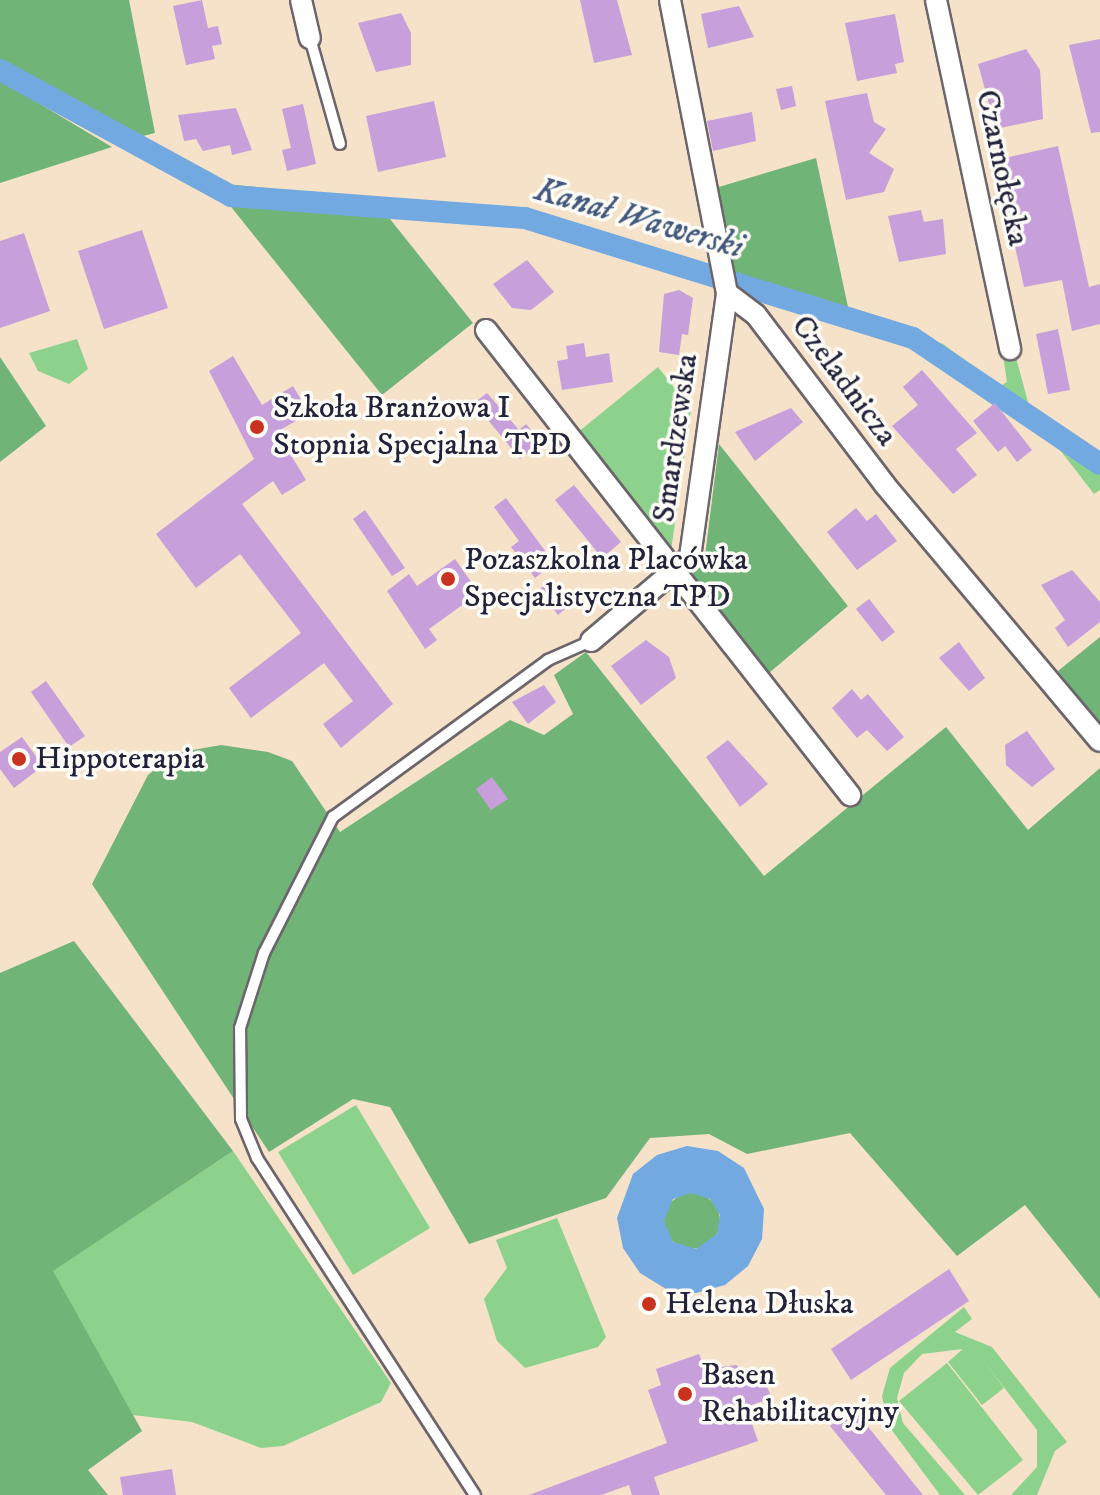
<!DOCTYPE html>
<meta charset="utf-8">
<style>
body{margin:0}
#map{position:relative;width:1100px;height:1495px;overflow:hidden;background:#f5e2c8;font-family:"IM FELL DW Pica",serif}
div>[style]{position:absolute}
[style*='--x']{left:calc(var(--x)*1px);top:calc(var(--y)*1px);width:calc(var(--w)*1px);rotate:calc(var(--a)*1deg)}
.green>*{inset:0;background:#8cd28c}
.forest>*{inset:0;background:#71b478}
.round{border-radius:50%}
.water>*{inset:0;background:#73a9e1}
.canal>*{height:22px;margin:-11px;padding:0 11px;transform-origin:11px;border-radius:11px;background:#73a9e1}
.building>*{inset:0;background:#c79fdb}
.roads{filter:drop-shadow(2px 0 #6c656c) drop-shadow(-2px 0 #6c656c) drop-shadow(0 2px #6c656c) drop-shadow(0 -2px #6c656c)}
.service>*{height:10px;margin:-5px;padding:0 5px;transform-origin:5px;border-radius:5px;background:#fff}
.minor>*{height:20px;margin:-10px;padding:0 10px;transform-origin:10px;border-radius:10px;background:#fff}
.dots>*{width:22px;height:22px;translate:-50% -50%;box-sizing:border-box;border:4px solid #fdfcf7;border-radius:50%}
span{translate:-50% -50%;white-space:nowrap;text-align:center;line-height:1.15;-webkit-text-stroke:7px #fdfcf7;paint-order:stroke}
.street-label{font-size:32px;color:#22223b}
.poi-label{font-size:32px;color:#22223b}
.left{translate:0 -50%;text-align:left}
.water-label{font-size:34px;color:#42587d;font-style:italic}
</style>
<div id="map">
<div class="green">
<i style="clip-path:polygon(0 59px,188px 171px,227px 184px,232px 208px,0 80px)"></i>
<i style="clip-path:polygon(390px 201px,532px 212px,712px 268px,710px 284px,517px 226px,404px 218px)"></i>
<i style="clip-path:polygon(745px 278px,848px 307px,943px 344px,1000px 386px,1007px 382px,1003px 356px,1015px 354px,1031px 413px,1100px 457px,1100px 490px,1094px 494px,1057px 446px,922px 350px,759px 297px)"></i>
<i style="clip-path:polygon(77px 339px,88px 369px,69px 384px,38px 371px,29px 353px)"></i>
<i style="clip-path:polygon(658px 367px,691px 409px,671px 551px,577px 433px)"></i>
<i style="clip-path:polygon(356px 1105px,430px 1228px,353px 1275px,278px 1152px)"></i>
<i style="clip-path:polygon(233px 1151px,391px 1383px,381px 1402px,283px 1446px,261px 1448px,192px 1422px,133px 1415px,52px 1271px)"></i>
<i style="clip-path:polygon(557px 1218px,606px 1337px,598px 1347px,525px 1368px,497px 1341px,484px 1299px,507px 1268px,496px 1240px)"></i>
<i style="clip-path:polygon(964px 1307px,972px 1319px,955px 1332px,992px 1347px,1067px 1442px,1055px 1451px,1037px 1495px,1011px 1495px,1037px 1467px,1037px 1430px,982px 1359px,1004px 1388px,982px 1405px,948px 1362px,963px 1349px,922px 1354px,904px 1373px,897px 1398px,903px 1423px,965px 1495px,940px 1495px,888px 1425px,882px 1396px,890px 1368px)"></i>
<i style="clip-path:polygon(947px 1363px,1023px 1460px,978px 1495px,899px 1401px)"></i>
</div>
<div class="forest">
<i style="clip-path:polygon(0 0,129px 0,155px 133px,135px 138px,0 59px)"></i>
<i style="clip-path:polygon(0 80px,112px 147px,0 183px)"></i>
<i style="clip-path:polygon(816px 158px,848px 307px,731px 274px,712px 189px)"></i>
<i style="clip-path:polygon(227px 184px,374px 199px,473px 323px,382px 395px,232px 208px)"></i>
<i style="clip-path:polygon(0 357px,46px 426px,0 462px)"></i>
<i style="clip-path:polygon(719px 444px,848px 606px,769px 673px,691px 575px,704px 564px)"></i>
<i style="clip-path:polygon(1100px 637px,1100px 725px,1058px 671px)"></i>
<i style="clip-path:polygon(586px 652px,764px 876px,946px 727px,1028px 830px,1100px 768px,1100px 1299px,1025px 1205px,957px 1256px,850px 1133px,747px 1154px,709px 1134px,650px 1138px,606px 1198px,469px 1244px,390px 1107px,353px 1099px,269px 1152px,92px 884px,148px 775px,176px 753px,221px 745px,268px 752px,292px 761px,340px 832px,510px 720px,544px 735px,573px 714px,554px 675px)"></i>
<i style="clip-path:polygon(74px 941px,233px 1151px,53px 1271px,142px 1431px,88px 1470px,108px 1495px,0 1495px,0 973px)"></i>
<i class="round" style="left:664px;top:1193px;width:56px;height:56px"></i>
</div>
<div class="water">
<i style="clip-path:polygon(evenodd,687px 1146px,718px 1151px,744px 1168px,764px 1209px,762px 1239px,748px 1266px,725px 1285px,696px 1293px,666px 1289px,640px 1273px,623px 1248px,617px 1218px,633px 1174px,657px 1155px,687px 1146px,691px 1193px,710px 1199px,720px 1215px,717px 1234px,696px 1249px,673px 1242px,664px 1221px,673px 1199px,691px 1193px)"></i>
</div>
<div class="canal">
<i style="--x:0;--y:70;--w:263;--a:28.6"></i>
<i style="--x:231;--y:196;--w:295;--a:4.3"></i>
<i style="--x:525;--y:218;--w:406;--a:17.2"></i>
<i style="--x:913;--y:338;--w:225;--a:34"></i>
</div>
<div class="building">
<i style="clip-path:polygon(202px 0,208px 28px,218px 26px,222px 44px,212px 46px,215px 59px,186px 65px,173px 6px)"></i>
<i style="clip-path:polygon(580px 0,617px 0,632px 55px,594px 63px)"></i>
<i style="clip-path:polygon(739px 6px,754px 37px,708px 48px,701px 14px)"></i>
<i style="clip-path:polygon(401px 13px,411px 33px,411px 65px,376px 72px,358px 23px)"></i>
<i style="clip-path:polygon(895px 14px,904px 62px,895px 64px,897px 73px,857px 81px,845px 23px)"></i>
<i style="clip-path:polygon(1100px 39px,1100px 132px,1091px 133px,1069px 45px)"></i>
<i style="clip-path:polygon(1026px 49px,1040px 70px,1043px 119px,996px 129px,978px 64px)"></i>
<i style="clip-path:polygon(792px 86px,796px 106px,781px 110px,776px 89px)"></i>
<i style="clip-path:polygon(867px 93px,874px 122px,886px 129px,869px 153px,894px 169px,884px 192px,846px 200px,825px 101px)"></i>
<i style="clip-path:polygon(434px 101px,446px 157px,378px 172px,366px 116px)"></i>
<i style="clip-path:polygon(303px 104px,316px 164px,287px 171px,282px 150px,291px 148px,282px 109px)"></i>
<i style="clip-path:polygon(236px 108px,252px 150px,232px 155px,230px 145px,203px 151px,196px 139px,184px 141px,178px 115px)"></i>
<i style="clip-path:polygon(752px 112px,756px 141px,713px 151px,707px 121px)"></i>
<i style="clip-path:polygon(1058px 146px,1089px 287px,1100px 284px,1100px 324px,1072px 331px,1062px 280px,1024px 287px,996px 160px)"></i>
<i style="clip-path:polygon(921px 210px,924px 222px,943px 219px,946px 254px,899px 262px,888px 216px)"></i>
<i style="clip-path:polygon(142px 230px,168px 308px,104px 329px,78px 251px)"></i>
<i style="clip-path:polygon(24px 233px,50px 311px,0 328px,0 241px)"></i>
<i style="clip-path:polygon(527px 260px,554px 292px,531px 310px,512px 308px,493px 284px)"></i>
<i style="clip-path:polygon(679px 290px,693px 298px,688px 335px,682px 334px,679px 355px,659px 352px,664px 294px)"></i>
<i style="clip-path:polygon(1058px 329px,1070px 390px,1048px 394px,1036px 334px)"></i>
<i style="clip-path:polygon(584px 343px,586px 357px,609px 353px,613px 382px,562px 390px,557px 361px,568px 359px,566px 346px)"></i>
<i style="clip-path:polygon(233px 356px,262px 405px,293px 386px,309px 413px,277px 432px,306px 480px,282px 495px,273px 481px,242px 504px,393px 704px,341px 748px,323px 724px,353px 701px,324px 663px,251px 718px,229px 688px,301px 633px,240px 554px,196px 588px,156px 534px,254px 459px,209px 371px)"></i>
<i style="clip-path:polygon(922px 370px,977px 433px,956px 449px,977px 475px,953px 494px,892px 426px,918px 405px,903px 387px)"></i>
<i style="clip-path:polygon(487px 393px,519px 430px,526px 424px,541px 442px,520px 459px,474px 403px)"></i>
<i style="clip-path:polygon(995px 403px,1032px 450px,1017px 462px,1005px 446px,998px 452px,973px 421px)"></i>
<i style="clip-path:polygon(791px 408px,803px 422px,755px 461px,735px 432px)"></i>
<i style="clip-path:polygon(574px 485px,621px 542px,602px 558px,555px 500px)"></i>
<i style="clip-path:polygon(506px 498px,546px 552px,539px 557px,548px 568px,535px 578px,511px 547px,519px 541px,494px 507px)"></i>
<i style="clip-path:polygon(856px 508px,867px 521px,876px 514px,897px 541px,857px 570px,827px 532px)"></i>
<i style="clip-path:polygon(365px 510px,405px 568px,392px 576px,353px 519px)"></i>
<i style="clip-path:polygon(455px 559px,479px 593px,429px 629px,437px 640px,425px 649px,387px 591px,409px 574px,417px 586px)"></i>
<i style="clip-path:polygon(1072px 570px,1100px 602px,1100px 622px,1068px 647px,1055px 628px,1065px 620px,1041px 585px)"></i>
<i style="clip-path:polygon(551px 579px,570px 605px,558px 615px,539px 590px)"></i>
<i style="clip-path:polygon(869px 599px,895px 632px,882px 642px,856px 609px)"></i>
<i style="clip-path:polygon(646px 640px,669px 657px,676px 678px,641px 705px,611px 666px)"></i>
<i style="clip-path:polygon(959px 642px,985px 678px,969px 691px,939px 658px)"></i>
<i style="clip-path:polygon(46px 681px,85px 736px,69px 747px,31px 692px)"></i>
<i style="clip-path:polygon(544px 685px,556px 702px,528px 724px,512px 702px)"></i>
<i style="clip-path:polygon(852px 689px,861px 700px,868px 694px,904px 737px,887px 751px,867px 730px,857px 738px,832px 708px)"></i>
<i style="clip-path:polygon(1027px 731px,1055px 769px,1032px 787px,1006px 765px,1005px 745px)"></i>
<i style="clip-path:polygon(22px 737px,43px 766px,14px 788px,0 769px,0 752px)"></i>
<i style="clip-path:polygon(728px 740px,768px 784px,740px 807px,706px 757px)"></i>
<i style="clip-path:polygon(492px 777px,508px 799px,491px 810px,476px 789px)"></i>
<i style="clip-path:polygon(949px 1269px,969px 1301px,851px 1380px,831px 1349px)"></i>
<i style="clip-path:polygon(699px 1354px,705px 1369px,736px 1365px,767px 1387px,772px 1398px,746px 1407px,758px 1441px,654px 1477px,660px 1495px,632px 1495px,629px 1485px,601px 1495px,529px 1495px,667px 1443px,648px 1390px,661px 1385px,656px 1369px)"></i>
<i style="clip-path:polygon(853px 1408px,923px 1495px,886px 1495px,830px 1426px)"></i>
<i style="clip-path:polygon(172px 1469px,176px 1495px,123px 1495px,120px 1477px)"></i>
</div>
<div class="roads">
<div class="service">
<i style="--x:310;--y:38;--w:110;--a:74.2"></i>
<i style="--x:475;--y:1495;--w:401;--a:-122.9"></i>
<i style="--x:257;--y:1158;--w:42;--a:-112.3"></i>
<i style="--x:241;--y:1119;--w:91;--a:-90.6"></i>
<i style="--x:240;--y:1028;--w:79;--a:-72.3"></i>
<i style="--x:264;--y:953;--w:153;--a:-63.1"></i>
<i style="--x:333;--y:817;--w:266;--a:-36.1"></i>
<i style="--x:548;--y:660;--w:47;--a:-23.8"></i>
</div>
<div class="minor">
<i style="--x:301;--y:0;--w:39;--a:77"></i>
<i style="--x:670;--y:0;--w:298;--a:79"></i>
<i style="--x:727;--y:293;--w:36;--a:37"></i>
<i style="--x:756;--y:315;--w:213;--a:52.8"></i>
<i style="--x:885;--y:485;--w:334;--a:50"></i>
<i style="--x:936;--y:0;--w:357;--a:78"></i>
<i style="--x:486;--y:330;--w:591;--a:51.95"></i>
<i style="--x:591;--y:641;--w:130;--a:-40.3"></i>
<i style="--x:690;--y:557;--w:267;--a:-82"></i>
</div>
</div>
<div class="dots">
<i style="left:257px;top:427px;background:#c8321e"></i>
<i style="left:448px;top:579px;background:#c8321e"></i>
<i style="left:19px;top:759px;background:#c8321e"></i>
<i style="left:649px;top:1304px;background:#c8321e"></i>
<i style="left:685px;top:1394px;background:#c8321e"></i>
</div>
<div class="street-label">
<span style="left:1002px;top:168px;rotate:78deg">Czarnołęcka</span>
<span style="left:844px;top:381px;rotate:53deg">Czeladnicza</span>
<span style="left:676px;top:438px;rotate:-82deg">Smardzewska</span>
</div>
<div class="poi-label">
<span class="left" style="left:273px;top:427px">Szkoła Branżowa I<br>Stopnia Specjalna TPD</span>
<span class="left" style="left:464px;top:579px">Pozaszkolna Placówka<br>Specjalistyczna TPD</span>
<span class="left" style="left:35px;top:759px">Hippoterapia</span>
<span class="left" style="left:665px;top:1304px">Helena Dłuska</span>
<span class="left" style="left:701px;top:1394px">Basen<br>Rehabilitacyjny</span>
</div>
<div class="water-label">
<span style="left:639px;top:219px;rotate:16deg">Kanał Wawerski</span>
</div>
</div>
